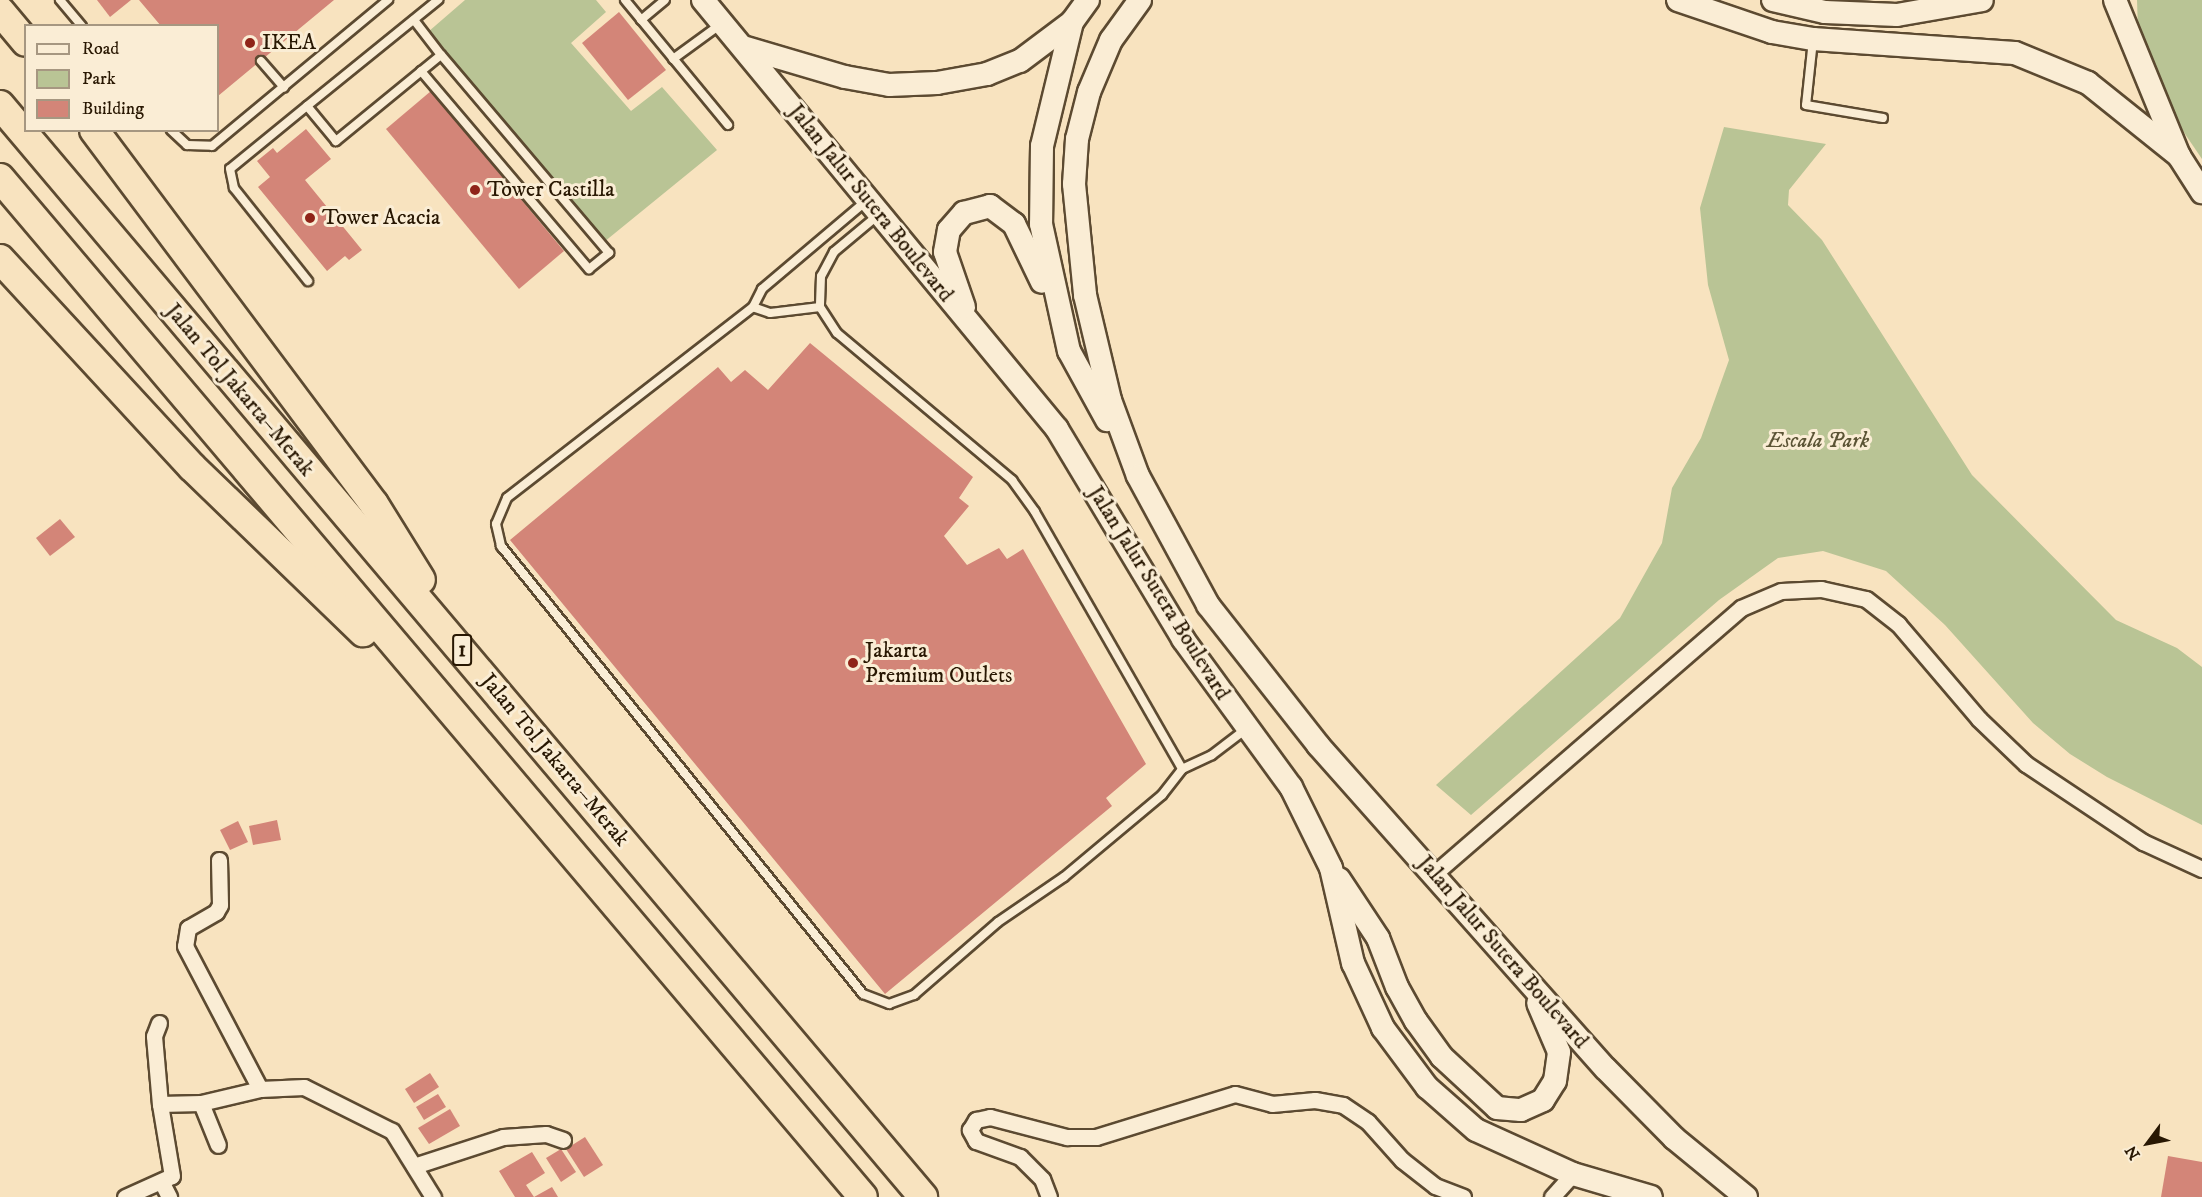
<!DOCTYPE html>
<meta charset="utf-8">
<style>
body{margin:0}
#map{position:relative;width:2202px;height:1197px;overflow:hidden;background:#f8e3bf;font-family:"IM FELL DW Pica",serif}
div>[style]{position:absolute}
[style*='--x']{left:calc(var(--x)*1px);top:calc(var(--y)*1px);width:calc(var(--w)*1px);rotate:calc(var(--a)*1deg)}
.green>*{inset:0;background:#b9c495}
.building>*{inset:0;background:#d38578}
.roads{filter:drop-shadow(2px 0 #5c4a31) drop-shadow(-2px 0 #5c4a31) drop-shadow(0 2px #5c4a31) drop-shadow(0 -2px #5c4a31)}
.service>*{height:8px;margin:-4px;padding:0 4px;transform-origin:4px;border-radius:4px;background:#faedd5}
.minor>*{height:15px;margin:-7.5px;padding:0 7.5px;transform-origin:7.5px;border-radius:7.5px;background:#faedd5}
.secondary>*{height:22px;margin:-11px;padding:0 11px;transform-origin:11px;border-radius:11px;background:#faedd5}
.motorway>*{height:28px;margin:-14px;padding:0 14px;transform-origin:14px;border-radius:14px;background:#f8e3bf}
.dots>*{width:16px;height:16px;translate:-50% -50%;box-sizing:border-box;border:3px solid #faedd5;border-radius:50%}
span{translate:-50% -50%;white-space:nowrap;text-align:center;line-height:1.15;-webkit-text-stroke:6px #faedd5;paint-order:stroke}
.shield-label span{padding:2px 4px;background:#faedd5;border:2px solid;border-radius:4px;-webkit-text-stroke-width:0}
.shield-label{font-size:21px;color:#281702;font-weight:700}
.poi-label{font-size:22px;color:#281702}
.left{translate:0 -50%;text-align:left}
.street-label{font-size:22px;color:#281702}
.park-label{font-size:22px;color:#5b5435;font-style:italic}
.legend{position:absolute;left:24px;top:24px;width:195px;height:108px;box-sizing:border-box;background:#faedd5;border:2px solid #a69781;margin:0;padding:8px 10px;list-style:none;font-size:18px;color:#281702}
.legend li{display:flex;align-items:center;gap:12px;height:30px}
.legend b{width:30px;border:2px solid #a69781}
.north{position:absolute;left:2118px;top:1113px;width:60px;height:60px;-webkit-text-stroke:4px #faedd5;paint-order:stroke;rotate:238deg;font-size:16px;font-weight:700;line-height:24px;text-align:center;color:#281702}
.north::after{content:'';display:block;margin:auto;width:21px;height:27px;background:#281702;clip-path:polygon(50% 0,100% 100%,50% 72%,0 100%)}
</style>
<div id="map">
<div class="green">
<i style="clip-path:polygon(465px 0,596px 0,606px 12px,571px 43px,631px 111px,662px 87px,717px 150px,604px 242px,428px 32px)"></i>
<i style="clip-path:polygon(2137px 0,2202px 0,2202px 159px,2183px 131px,2138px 31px)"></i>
<i style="clip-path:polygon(1724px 127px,1826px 144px,1789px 190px,1788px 205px,1822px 240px,1972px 475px,2116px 620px,2177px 648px,2202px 667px,2202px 825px,2107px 777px,2070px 754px,2033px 723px,1945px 625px,1886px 571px,1823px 551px,1778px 558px,1719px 600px,1471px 815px,1436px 785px,1620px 618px,1662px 543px,1672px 488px,1701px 438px,1729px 360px,1708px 285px,1700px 208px)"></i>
</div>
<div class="building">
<i style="clip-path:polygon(97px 0,131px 0,110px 17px)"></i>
<i style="clip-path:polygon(139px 0,334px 0,218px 96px,218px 26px,161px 26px)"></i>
<i style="clip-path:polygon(619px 12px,666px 70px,628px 100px,582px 43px)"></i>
<i style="clip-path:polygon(431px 91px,564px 251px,519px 289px,386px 129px)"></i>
<i style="clip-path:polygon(306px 129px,331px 159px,305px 180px,362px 250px,349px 260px,345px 256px,327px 271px,258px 187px,270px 177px,257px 161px,273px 148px,277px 153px)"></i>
<i style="clip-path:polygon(810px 343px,973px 477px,959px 498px,969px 506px,944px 536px,967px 565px,999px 548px,1007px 559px,1023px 549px,1146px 764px,1106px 798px,1112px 806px,885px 994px,510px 540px,718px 367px,731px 382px,745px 370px,768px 390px)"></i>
<i style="clip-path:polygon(60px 519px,75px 537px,50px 556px,36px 538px)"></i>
<i style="clip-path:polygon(277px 820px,281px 840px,253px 845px,249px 826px)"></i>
<i style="clip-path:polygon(238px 821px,248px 842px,230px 850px,220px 830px)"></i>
<i style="clip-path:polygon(430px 1073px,439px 1087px,414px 1103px,405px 1089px)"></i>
<i style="clip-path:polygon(438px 1094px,446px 1107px,424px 1120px,416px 1107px)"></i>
<i style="clip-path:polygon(450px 1109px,460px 1126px,429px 1144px,418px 1128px)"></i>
<i style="clip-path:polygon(585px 1137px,603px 1165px,584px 1177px,566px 1149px)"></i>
<i style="clip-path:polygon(561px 1149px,576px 1172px,561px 1182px,546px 1158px)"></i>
<i style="clip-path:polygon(532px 1152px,545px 1173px,526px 1185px,534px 1197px,515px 1197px,499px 1171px)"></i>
<i style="clip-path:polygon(2168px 1156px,2202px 1162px,2202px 1197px,2161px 1197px)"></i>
<i style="clip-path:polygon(552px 1187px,558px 1197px,534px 1197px)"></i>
</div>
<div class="roads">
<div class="service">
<i style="--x:60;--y:0;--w:34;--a:50"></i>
<i style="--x:625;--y:0;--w:162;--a:50.5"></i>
<i style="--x:414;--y:20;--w:44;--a:52.4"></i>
<i style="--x:441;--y:55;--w:136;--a:140.7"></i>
<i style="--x:336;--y:141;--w:45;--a:-129.6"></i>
<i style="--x:307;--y:106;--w:169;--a:-39"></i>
<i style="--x:641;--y:20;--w:31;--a:-40"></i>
<i style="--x:1813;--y:40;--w:65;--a:96.1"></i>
<i style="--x:1806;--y:105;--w:78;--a:9.6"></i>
<i style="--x:673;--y:59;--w:59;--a:-36.1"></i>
<i style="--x:261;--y:61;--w:35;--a:49"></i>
<i style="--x:421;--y:71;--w:260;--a:49.7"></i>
<i style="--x:589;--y:269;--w:26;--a:-39"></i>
<i style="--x:609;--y:253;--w:260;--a:-130.3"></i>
<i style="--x:307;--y:106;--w:99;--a:140.7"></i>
<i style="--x:230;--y:169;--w:19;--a:78"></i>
<i style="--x:234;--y:188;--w:119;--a:51.5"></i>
<i style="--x:171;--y:130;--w:22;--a:43"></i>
<i style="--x:187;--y:145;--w:25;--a:2"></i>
<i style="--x:212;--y:146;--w:229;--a:-39.7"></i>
<i style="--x:877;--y:216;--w:56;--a:140.1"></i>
<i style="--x:834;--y:252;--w:27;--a:118"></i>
<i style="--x:821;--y:276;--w:31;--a:92"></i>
<i style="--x:820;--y:307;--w:31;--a:57"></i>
<i style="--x:837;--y:333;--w:229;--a:40"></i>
<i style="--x:1012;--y:480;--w:39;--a:54"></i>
<i style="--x:1035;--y:512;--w:296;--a:60.2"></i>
<i style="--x:753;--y:307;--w:20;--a:-63"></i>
<i style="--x:762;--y:289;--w:135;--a:-40.2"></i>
<i style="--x:820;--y:307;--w:50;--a:173.2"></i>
<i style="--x:770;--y:313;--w:18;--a:-161"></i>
<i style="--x:753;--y:307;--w:311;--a:142.2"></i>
<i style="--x:507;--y:498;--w:28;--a:113"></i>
<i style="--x:496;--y:524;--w:23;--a:77"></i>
<i style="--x:501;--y:546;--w:576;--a:51.06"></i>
<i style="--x:863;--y:994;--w:28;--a:21"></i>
<i style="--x:889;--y:1004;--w:27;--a:-20"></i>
<i style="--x:914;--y:995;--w:111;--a:-41"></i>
<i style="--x:998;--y:922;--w:80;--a:-34.3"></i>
<i style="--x:1064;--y:877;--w:128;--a:-39.9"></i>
<i style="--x:1162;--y:795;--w:33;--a:-52"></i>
<i style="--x:1182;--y:769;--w:33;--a:-25"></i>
<i style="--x:1212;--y:755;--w:43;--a:-37.4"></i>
</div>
<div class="minor">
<i style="--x:219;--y:860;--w:45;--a:88.7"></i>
<i style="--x:220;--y:905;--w:8;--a:120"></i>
<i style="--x:216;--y:912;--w:32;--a:150"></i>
<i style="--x:188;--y:928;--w:18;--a:99"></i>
<i style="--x:185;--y:946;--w:161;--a:62.3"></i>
<i style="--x:1434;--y:874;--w:406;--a:-40.9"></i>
<i style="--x:1741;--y:608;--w:43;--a:-23"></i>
<i style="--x:1781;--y:591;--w:40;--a:-2.9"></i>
<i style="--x:1821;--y:589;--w:46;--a:12.5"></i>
<i style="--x:1866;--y:599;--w:41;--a:38"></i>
<i style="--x:1898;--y:624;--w:125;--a:49.5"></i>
<i style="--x:1979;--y:719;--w:65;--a:43.8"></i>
<i style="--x:2026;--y:764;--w:141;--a:33.7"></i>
<i style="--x:2143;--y:842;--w:65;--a:24.6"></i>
<i style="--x:159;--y:1023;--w:14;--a:111"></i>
<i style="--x:154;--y:1036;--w:68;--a:85"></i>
<i style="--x:201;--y:1103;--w:45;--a:68"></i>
<i style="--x:414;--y:1166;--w:94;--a:-18"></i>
<i style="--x:503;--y:1137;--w:43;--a:-4"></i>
<i style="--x:546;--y:1134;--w:18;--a:19"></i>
<i style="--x:162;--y:1183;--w:16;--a:63"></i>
<i style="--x:125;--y:1197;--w:51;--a:-24.1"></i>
<i style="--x:172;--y:1176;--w:73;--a:-99.5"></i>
<i style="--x:160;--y:1104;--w:41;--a:-1.4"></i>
<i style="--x:201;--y:1103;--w:61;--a:-13.3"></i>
<i style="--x:260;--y:1089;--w:44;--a:-2.6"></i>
<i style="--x:304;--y:1087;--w:98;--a:26.6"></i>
<i style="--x:392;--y:1131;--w:78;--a:58.2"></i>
<i style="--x:1049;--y:1197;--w:19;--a:-111"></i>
<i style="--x:1042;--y:1179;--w:31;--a:-135"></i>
<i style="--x:1020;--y:1157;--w:47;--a:-160"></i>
<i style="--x:976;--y:1141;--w:13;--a:-119"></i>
<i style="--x:970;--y:1130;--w:12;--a:-59"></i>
<i style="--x:976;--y:1120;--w:14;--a:-12"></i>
<i style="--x:990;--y:1117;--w:80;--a:14.6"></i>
<i style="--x:1067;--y:1137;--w:29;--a:0"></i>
<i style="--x:1096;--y:1137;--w:145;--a:-17.2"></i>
<i style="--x:1235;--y:1094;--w:38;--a:15"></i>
<i style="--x:1272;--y:1104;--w:43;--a:-5.3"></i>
<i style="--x:1315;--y:1100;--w:28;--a:10"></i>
<i style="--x:1343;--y:1105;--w:30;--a:34"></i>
<i style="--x:1368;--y:1122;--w:51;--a:48.2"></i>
<i style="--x:1402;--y:1160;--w:42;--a:38.2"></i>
<i style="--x:1435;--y:1186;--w:30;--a:21"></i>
<i style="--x:1552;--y:1197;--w:31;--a:-48"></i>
</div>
<div class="secondary">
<i style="--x:703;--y:0;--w:556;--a:50.47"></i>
<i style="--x:1057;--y:429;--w:245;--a:59"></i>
<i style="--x:1183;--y:639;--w:183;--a:53.9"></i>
<i style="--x:1291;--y:787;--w:90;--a:63.7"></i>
<i style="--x:1331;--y:868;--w:98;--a:77"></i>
<i style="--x:1353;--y:963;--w:72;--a:65.2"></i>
<i style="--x:1383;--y:1028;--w:74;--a:53.3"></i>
<i style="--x:1427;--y:1087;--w:65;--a:41.3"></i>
<i style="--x:1476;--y:1130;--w:107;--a:24.4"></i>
<i style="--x:1573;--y:1174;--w:81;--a:16.4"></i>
<i style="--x:1140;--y:0;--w:49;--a:125.9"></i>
<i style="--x:1111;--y:40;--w:56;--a:112.9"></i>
<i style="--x:1089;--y:92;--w:49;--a:104.3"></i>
<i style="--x:1077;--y:139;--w:45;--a:93.8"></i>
<i style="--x:1074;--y:184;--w:112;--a:84.3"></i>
<i style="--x:1085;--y:295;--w:108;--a:76.6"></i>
<i style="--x:1110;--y:400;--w:81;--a:69.8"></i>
<i style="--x:1138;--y:476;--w:147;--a:61.5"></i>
<i style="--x:1208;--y:605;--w:178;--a:51.8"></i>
<i style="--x:1318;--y:745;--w:433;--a:48.4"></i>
<i style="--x:1606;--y:1069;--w:97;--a:45.4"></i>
<i style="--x:1674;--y:1138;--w:93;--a:39.3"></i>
<i style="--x:1678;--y:0;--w:99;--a:18.8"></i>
<i style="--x:1772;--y:32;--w:42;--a:9.7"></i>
<i style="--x:1813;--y:39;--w:202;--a:4"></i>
<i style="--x:2015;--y:53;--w:79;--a:22.3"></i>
<i style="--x:2088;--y:83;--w:117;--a:38.7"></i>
<i style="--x:1773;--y:0;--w:53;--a:13"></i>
<i style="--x:1825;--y:12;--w:72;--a:2.4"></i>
<i style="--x:1897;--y:15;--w:86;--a:-10"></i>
<i style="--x:2115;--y:0;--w:169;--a:67.7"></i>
<i style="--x:2179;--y:156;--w:43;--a:57.4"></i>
<i style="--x:1072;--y:22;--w:128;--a:103.6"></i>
<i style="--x:1042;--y:146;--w:78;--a:90.7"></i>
<i style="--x:1041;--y:224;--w:130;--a:77.6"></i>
<i style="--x:1069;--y:351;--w:79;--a:61.2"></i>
<i style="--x:743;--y:47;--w:106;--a:16.4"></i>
<i style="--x:845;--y:77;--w:45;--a:10.3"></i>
<i style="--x:889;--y:85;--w:48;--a:-2.4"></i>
<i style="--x:937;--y:83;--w:51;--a:-10.2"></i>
<i style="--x:987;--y:74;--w:35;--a:-22"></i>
<i style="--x:1020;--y:61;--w:65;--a:-36.9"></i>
<i style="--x:1072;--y:22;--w:27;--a:-54"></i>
<i style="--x:964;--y:307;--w:58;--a:-109.1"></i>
<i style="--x:945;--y:252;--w:22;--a:-80"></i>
<i style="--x:949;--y:230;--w:23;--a:-49"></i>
<i style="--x:964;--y:213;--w:27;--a:-15"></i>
<i style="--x:990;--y:206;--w:30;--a:37"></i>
<i style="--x:1014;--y:224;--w:64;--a:64.2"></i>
<i style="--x:1339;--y:879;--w:71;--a:56.5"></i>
<i style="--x:1378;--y:938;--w:53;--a:68.8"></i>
<i style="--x:1397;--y:987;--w:39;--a:61"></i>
<i style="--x:1416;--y:1021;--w:44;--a:54.2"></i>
<i style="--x:1442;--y:1057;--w:75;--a:42.8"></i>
<i style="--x:1497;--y:1108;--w:24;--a:5"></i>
<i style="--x:1521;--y:1110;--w:24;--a:-24"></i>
<i style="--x:1543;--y:1100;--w:22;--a:-58"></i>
<i style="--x:1555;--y:1081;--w:29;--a:-82"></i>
<i style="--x:1559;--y:1052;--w:53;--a:-113.2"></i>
</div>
<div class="motorway">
<i style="--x:0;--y:11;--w:40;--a:50"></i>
<i style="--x:0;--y:105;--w:1430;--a:49.79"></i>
<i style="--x:94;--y:130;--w:467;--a:53.2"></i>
<i style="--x:374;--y:504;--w:89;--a:58.3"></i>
<i style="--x:0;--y:178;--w:1335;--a:49.74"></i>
<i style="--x:0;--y:259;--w:283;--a:47.3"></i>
<i style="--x:192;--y:467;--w:238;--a:44"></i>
</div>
</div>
<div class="dots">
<i style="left:250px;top:43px;background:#8f2418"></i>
<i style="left:475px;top:190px;background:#8f2418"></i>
<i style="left:310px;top:218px;background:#8f2418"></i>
<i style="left:853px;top:663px;background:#8f2418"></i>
</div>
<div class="shield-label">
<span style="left:462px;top:650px">1</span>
</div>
<div class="poi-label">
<span class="left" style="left:262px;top:43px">IKEA</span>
<span class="left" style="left:487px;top:190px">Tower Castilla</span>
<span class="left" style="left:322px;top:218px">Tower Acacia</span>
<span class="left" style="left:865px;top:663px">Jakarta<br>Premium Outlets</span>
</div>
<div class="street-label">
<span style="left:871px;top:203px;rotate:51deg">Jalan Jalur Sutera Boulevard</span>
<span style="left:240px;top:390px;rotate:50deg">Jalan Tol Jakarta–Merak</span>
<span style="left:1159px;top:593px;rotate:58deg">Jalan Jalur Sutera Boulevard</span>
<span style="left:555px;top:760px;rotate:50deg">Jalan Tol Jakarta–Merak</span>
<span style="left:1503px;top:952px;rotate:49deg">Jalan Jalur Sutera Boulevard</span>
</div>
<div class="park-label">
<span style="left:1818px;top:441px">Escala Park</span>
</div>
<ul class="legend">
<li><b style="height:8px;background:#faedd5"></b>Road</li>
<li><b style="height:16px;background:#b9c495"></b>Park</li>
<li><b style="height:16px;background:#d38578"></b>Building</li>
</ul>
<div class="north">N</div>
</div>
